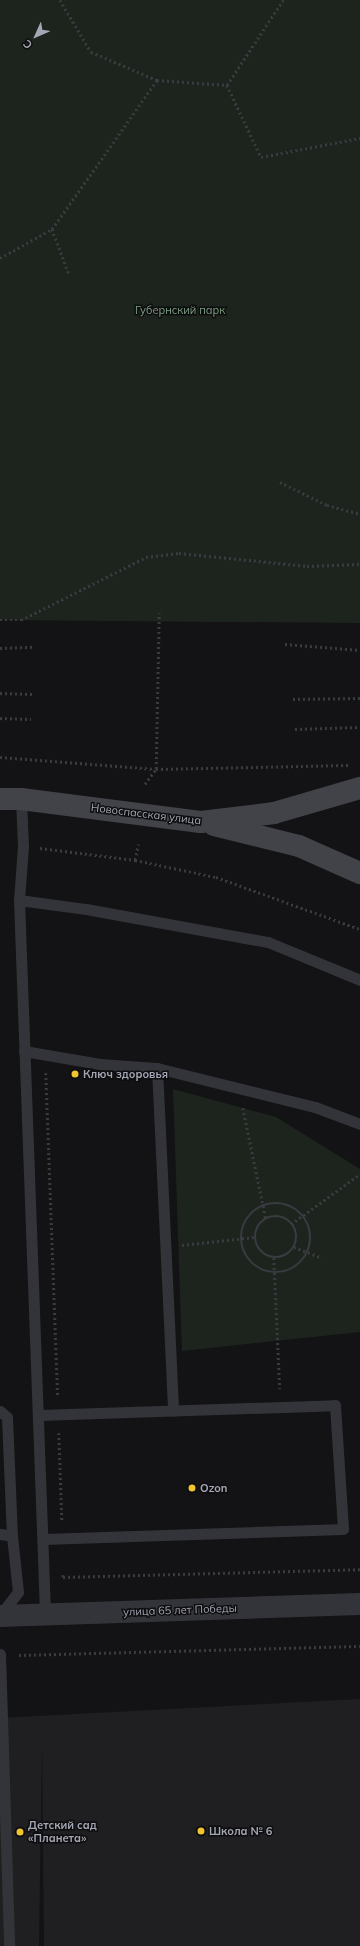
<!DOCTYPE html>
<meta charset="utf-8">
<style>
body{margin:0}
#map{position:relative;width:360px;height:1946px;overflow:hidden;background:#131214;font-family:Mulish,sans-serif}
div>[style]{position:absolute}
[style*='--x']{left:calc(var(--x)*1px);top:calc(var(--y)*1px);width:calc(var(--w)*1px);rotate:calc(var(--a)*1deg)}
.built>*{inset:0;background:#1f1e21}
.green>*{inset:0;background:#1d241e}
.path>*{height:2.5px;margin-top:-1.25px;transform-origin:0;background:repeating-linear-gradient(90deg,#3a3b40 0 2px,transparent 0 5px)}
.path>.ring{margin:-1.25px;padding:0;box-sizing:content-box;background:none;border:2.5px solid #3a3b40;border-radius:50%}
.lane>*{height:11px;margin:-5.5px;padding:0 5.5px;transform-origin:5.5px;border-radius:5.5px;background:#333439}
.street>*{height:22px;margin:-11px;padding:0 11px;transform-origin:11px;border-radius:11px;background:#333439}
.secondary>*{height:22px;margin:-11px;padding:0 11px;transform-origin:11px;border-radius:11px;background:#424249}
.dots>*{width:11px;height:11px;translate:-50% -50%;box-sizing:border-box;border:2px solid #0e0d0f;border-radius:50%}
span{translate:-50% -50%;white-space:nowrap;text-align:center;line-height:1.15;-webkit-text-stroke:3px #0e0d0f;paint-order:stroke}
.park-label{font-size:11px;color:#7b9f82}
.street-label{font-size:11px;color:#a4a7b4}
.poi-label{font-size:11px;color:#a4a7b4;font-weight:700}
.left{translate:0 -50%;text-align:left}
.north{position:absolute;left:16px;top:16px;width:40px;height:40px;-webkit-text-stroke:3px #0e0d0f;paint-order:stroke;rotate:225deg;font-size:11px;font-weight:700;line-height:16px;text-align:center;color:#a4a7b4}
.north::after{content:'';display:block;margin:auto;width:14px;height:18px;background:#a4a7b4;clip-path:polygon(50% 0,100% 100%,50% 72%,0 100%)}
</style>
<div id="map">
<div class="built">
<i style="clip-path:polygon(360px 1699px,360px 1946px,44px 1946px,42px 1745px,39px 1946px,0 1946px,0 1718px)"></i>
</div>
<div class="green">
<i style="clip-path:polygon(0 0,360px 0,360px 623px,0 620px)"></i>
<i style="clip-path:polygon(173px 1089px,276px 1117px,360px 1169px,360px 1332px,182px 1351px)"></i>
</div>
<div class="path">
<i style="--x:60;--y:0;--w:61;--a:59.2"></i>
<i style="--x:91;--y:52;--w:72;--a:23"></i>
<i style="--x:157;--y:80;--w:70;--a:4.1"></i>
<i style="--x:227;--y:85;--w:80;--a:64.7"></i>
<i style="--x:261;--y:157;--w:101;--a:-10.9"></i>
<i style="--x:227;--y:85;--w:102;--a:-56.6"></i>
<i style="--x:52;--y:229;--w:48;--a:69.3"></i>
<i style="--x:0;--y:258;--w:60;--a:-29.1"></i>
<i style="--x:52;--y:229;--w:182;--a:-54.8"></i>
<i style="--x:280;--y:482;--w:52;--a:26.1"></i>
<i style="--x:327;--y:505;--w:34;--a:15"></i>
<i style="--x:0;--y:620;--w:21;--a:0"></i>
<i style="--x:21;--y:620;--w:140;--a:-26.7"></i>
<i style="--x:146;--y:557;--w:33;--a:-7"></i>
<i style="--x:179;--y:553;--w:129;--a:5.8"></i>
<i style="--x:307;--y:566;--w:53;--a:-2.2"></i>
<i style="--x:285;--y:644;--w:75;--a:4.6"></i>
<i style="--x:0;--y:648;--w:35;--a:-2"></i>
<i style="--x:0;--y:693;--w:32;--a:2"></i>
<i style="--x:293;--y:699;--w:67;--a:-0.9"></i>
<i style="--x:0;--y:718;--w:31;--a:2"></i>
<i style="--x:295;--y:729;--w:65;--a:-1.8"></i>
<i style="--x:0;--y:757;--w:156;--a:4.4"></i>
<i style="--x:156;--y:769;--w:193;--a:-1.2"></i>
<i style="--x:145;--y:784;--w:19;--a:-54"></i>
<i style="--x:156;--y:769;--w:156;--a:-88.9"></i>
<i style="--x:40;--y:848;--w:96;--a:7.2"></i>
<i style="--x:135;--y:860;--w:83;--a:11.9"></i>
<i style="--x:216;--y:877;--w:153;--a:19.9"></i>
<i style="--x:135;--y:860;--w:16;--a:-79"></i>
<i style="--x:46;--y:1073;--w:323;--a:87.9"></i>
<i style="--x:243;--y:1108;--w:113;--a:78.3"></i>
<i class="ring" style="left:241px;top:1203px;width:67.5px;height:67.5px"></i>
<i class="ring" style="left:255px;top:1216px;width:39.5px;height:39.5px"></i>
<i style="--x:291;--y:1224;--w:85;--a:-35.9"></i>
<i style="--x:182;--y:1245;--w:73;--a:-6.3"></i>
<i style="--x:294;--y:1247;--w:30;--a:21"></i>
<i style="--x:274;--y:1258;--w:131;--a:87.4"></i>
<i style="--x:59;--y:1433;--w:87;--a:88"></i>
<i style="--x:63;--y:1575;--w:2;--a:90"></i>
<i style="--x:63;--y:1577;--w:297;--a:-1.5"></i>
<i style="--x:19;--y:1655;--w:341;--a:-1.5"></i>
</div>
<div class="lane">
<i style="--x:21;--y:799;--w:47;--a:87.6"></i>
<i style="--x:23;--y:846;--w:54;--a:94.2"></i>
<i style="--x:19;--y:900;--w:714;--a:87.91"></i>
<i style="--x:19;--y:900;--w:68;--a:7.7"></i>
<i style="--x:86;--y:909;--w:185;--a:10.3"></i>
<i style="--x:268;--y:942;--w:100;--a:22.4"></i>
<i style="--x:24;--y:1051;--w:77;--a:9.7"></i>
<i style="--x:100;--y:1064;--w:57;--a:4"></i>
<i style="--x:157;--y:1068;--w:163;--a:13.9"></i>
<i style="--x:315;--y:1107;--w:48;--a:20.7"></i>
<i style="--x:157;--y:1068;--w:343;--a:87.3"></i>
<i style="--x:0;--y:1411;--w:9;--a:41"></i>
<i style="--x:7;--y:1417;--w:119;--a:87.6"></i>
<i style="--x:40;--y:1415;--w:295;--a:-1.9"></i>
<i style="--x:335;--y:1405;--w:124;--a:86.3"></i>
<i style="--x:343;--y:1529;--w:300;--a:178.1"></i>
<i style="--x:0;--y:1534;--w:12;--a:9"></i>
<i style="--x:12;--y:1536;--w:56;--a:83.9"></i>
<i style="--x:18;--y:1592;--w:29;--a:128"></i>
<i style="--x:0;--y:1654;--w:292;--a:88.2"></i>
</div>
<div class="street">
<i style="--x:0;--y:1616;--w:360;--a:-1.9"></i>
</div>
<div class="secondary">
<i style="--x:0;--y:799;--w:21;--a:0"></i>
<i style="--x:21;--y:799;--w:181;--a:7.3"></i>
<i style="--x:201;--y:822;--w:74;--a:-7"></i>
<i style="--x:274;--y:813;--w:90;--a:-16.2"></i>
<i style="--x:214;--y:825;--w:88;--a:13.9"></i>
<i style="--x:299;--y:846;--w:67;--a:23.9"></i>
</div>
<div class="dots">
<i style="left:75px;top:1074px;background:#efc530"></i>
<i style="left:192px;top:1488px;background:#efc530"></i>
<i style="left:201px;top:1831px;background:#efc530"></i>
<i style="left:20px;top:1832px;background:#efc530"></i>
</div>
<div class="park-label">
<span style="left:180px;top:310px">Губернский парк</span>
</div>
<div class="street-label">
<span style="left:146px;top:814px;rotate:7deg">Новоспасская улица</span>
<span style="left:180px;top:1610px;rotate:-2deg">улица 65 лет Победы</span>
</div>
<div class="poi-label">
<span class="left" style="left:83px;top:1074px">Ключ здоровья</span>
<span class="left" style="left:200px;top:1488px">Ozon</span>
<span class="left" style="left:28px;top:1832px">Детский сад<br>«Планета»</span>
<span class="left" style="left:209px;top:1831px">Школа № 6</span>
</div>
<div class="north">С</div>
</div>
